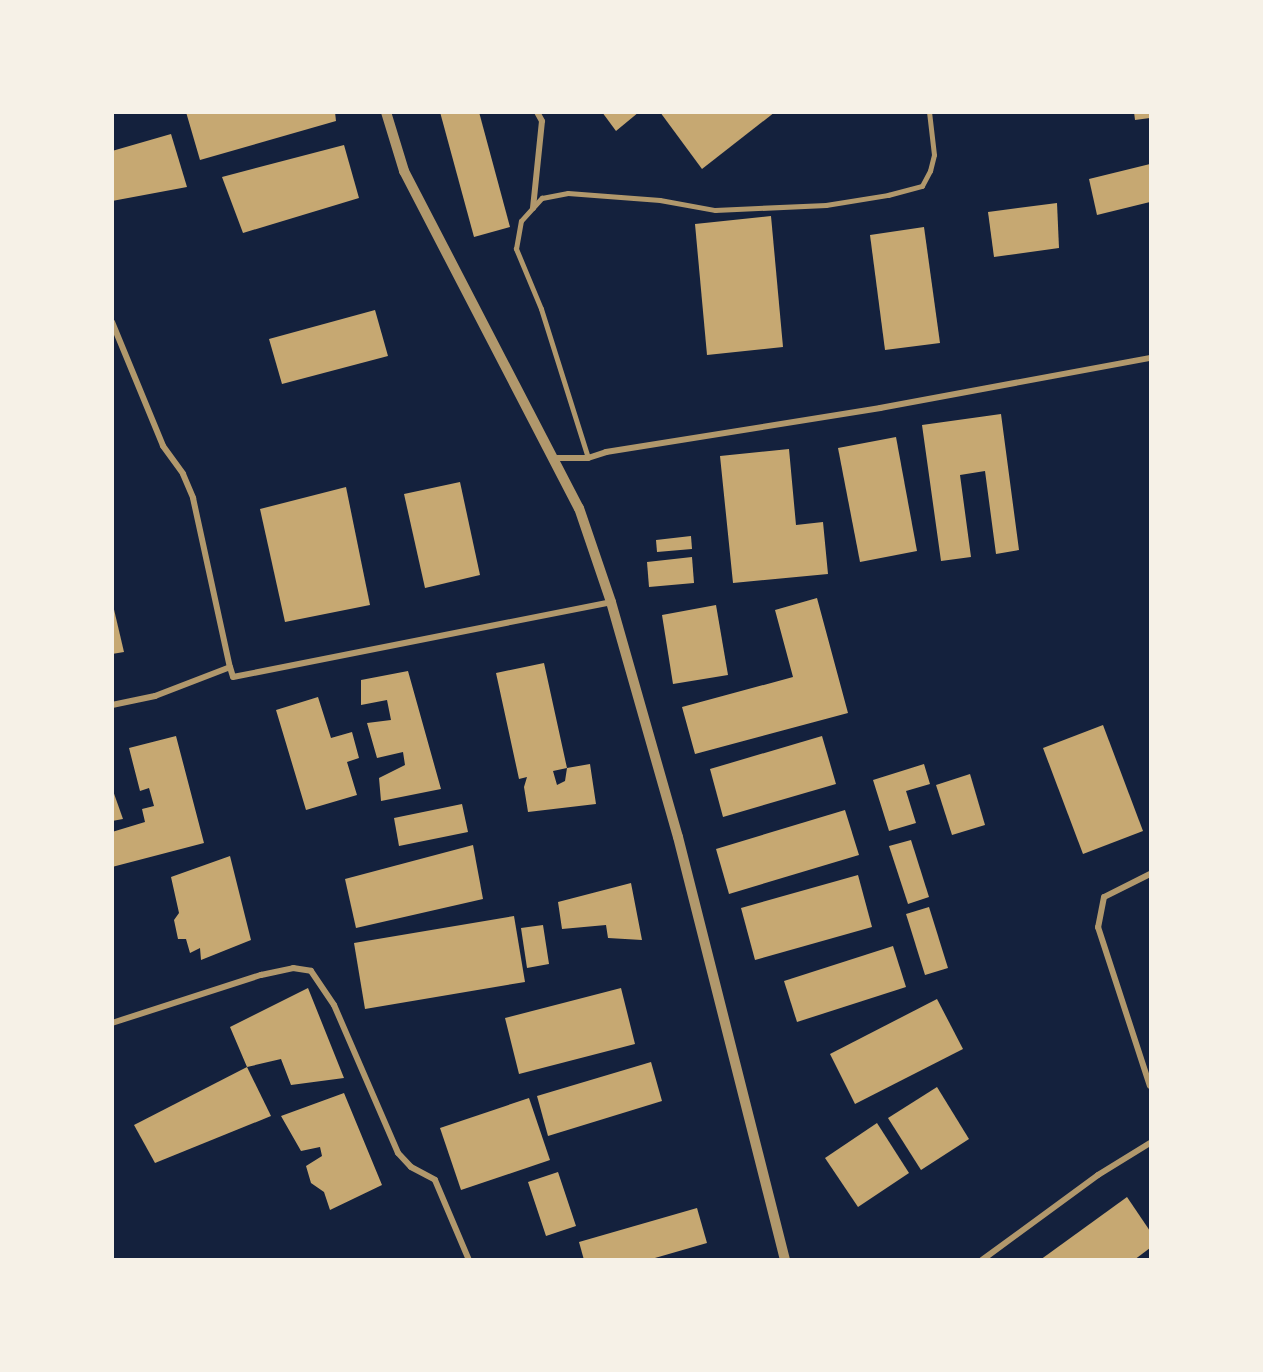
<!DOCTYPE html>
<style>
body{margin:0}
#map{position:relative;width:1263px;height:1372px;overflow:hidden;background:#14213d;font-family:"PT Sans Narrow",sans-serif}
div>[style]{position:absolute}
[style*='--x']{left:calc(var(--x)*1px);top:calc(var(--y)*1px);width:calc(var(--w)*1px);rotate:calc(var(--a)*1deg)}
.building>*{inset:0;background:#c6a872}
.service>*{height:4.5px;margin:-2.25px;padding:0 2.25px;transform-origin:2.25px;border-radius:2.25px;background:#b1986c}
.minor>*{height:6px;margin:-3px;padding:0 3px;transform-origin:3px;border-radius:3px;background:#b1986c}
.tertiary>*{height:10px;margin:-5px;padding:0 5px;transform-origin:5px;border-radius:5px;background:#b1986c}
span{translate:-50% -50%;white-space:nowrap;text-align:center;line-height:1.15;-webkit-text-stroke:5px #f6f1e7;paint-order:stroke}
.frame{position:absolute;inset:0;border:114px solid #f6f1e7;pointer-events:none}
</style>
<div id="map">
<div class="building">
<i style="clip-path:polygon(186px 112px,335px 112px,336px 121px,200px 160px)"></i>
<i style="clip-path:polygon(440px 112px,479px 112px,510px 227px,474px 237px)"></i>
<i style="clip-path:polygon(602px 112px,639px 112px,616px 131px)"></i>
<i style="clip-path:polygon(660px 112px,775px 112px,702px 169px)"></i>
<i style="clip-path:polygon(1134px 112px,1150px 112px,1150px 118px,1135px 120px)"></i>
<i style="clip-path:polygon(171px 134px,187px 187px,112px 201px,112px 151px)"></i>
<i style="clip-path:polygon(344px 145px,359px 198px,243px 233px,222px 177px)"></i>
<i style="clip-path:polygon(1150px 164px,1150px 202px,1097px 215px,1089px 179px)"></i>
<i style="clip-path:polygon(1057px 203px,1059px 248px,994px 257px,988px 212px)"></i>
<i style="clip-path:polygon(771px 216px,783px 347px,707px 355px,695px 224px)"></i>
<i style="clip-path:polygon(924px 227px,940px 343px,885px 350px,870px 235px)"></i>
<i style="clip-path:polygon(375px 310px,388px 356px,282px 384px,269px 339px)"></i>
<i style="clip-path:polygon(1001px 414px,1019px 550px,996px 554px,985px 471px,960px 475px,971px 557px,941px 561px,922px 425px)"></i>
<i style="clip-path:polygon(896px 437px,917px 551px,860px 562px,838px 448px)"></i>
<i style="clip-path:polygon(789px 449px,796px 525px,823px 522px,828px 574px,733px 583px,720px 456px)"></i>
<i style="clip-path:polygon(460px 482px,480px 575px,425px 588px,404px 494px)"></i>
<i style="clip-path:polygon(346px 487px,370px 605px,285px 622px,260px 509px)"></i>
<i style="clip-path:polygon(691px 536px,692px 549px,657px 552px,656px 540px)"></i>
<i style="clip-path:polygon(692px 557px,694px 583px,649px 587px,647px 562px)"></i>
<i style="clip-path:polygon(817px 598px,848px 713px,695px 754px,682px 707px,793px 677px,775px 610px)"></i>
<i style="clip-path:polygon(112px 601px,124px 652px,112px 654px)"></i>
<i style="clip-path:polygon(716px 605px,728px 675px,673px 684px,662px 615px)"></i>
<i style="clip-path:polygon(evenodd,544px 663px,567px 768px,590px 764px,596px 804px,528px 812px,524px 787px,527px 777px,519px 779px,496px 673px,544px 663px,567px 768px,565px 781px,557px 785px,553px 771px,567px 768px)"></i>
<i style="clip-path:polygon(408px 671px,441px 789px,381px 801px,379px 778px,405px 765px,403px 752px,377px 758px,367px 723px,391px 720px,387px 700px,361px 705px,361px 680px)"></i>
<i style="clip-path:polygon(318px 697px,331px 738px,352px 732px,359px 758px,347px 762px,357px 795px,306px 810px,276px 710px)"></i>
<i style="clip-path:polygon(1103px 725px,1143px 831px,1083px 854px,1043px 748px)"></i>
<i style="clip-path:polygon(176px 736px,204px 843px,112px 867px,112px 832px,145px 822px,142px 809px,154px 806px,149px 788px,140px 791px,129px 748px)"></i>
<i style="clip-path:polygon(822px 736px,836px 784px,723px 817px,710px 769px)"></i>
<i style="clip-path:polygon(924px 764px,930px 784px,906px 791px,916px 823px,889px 831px,873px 780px)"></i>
<i style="clip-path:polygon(970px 774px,985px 825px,952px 835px,936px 785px)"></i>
<i style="clip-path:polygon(112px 788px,123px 819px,112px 821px)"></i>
<i style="clip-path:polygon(462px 804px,468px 832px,399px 846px,394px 818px)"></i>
<i style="clip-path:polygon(845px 810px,859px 855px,729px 894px,716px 849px)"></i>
<i style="clip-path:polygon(911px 840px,929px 897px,908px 904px,889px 846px)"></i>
<i style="clip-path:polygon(473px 845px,483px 899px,356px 928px,345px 879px)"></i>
<i style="clip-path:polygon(230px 856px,251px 940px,201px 960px,200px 948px,190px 953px,186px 939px,178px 939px,174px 920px,179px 913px,171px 877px)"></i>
<i style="clip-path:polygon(858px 875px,872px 927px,755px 960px,741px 908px)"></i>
<i style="clip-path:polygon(631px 883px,642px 940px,608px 938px,606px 925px,562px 929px,558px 902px)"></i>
<i style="clip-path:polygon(929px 907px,948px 968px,925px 975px,906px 914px)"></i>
<i style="clip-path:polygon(514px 916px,525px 982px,365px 1009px,354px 943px)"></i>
<i style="clip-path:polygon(543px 925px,549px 964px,527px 968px,521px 928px)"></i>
<i style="clip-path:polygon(893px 946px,906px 987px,797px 1022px,784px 981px)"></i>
<i style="clip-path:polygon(308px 988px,344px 1078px,291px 1085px,281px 1059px,247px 1067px,230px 1027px)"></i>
<i style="clip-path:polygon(621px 988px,635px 1044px,519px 1074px,505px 1018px)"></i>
<i style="clip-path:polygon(937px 999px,963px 1049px,855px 1104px,830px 1054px)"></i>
<i style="clip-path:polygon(651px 1062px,662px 1101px,548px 1136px,537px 1096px)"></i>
<i style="clip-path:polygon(247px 1067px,271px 1116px,155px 1163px,134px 1125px)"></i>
<i style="clip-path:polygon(937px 1087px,969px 1139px,921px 1170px,888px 1118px)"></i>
<i style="clip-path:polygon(344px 1093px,382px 1185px,330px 1210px,324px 1192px,311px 1183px,306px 1166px,322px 1156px,320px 1147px,301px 1151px,281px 1116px)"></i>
<i style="clip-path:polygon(529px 1098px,550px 1160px,461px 1190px,440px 1128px)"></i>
<i style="clip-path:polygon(877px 1123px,909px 1173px,858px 1207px,825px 1158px)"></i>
<i style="clip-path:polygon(558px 1172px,576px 1226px,546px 1236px,528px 1182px)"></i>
<i style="clip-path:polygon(1127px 1197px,1150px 1231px,1150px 1248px,1134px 1260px,1040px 1260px)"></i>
<i style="clip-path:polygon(697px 1208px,707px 1243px,648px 1260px,584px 1260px,579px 1242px)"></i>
</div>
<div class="service">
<i style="--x:588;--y:458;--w:156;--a:-107.5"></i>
<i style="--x:541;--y:309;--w:65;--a:-112.6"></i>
<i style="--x:516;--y:249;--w:28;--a:-80"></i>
<i style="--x:521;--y:221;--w:31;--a:-48"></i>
<i style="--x:542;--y:198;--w:26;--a:-11"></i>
<i style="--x:568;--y:193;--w:92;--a:4.4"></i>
<i style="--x:660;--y:200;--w:56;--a:10.3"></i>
<i style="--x:715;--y:210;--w:111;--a:-2.6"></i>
<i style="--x:826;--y:205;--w:63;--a:-9.2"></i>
<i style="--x:888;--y:195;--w:35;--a:-15"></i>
<i style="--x:922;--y:186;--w:17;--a:-62"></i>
<i style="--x:930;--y:171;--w:16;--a:-76"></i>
<i style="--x:934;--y:155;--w:43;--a:-96.6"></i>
</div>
<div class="minor">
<i style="--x:533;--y:208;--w:87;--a:-84.1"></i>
<i style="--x:542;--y:121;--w:10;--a:-119"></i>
<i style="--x:112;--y:322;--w:134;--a:67.6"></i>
<i style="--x:163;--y:446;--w:34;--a:54"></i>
<i style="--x:183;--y:474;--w:26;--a:67"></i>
<i style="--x:193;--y:498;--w:173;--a:77.7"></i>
<i style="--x:555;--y:458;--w:33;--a:0"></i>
<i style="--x:588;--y:458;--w:19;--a:-18"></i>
<i style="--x:606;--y:452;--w:278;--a:-9.1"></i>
<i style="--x:880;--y:408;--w:275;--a:-10.5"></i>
<i style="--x:112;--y:705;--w:44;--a:-11.8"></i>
<i style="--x:155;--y:696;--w:80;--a:-21.1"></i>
<i style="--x:230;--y:667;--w:10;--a:73"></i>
<i style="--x:233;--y:677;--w:385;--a:-11.2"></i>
<i style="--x:1150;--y:874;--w:51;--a:153.4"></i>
<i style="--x:1104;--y:897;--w:31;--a:101"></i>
<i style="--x:1098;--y:927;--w:167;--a:71.9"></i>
<i style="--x:112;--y:1023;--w:157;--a:-17.9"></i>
<i style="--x:261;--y:975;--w:33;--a:-12"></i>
<i style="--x:293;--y:968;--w:18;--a:9"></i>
<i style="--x:311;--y:971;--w:41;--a:55.9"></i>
<i style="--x:334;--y:1005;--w:161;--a:66.6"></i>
<i style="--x:398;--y:1153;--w:19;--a:47"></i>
<i style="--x:411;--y:1167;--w:27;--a:28"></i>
<i style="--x:435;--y:1180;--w:87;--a:67"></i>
<i style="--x:982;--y:1260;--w:144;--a:-36.2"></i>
<i style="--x:1098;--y:1175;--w:61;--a:-31.6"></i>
</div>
<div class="tertiary">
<i style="--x:386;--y:112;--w:62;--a:73"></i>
<i style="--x:404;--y:171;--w:380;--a:62.6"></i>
<i style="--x:579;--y:508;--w:99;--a:71.2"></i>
<i style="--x:611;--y:602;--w:244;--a:74.1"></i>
<i style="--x:678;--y:837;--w:436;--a:75.8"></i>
</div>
<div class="frame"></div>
</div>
